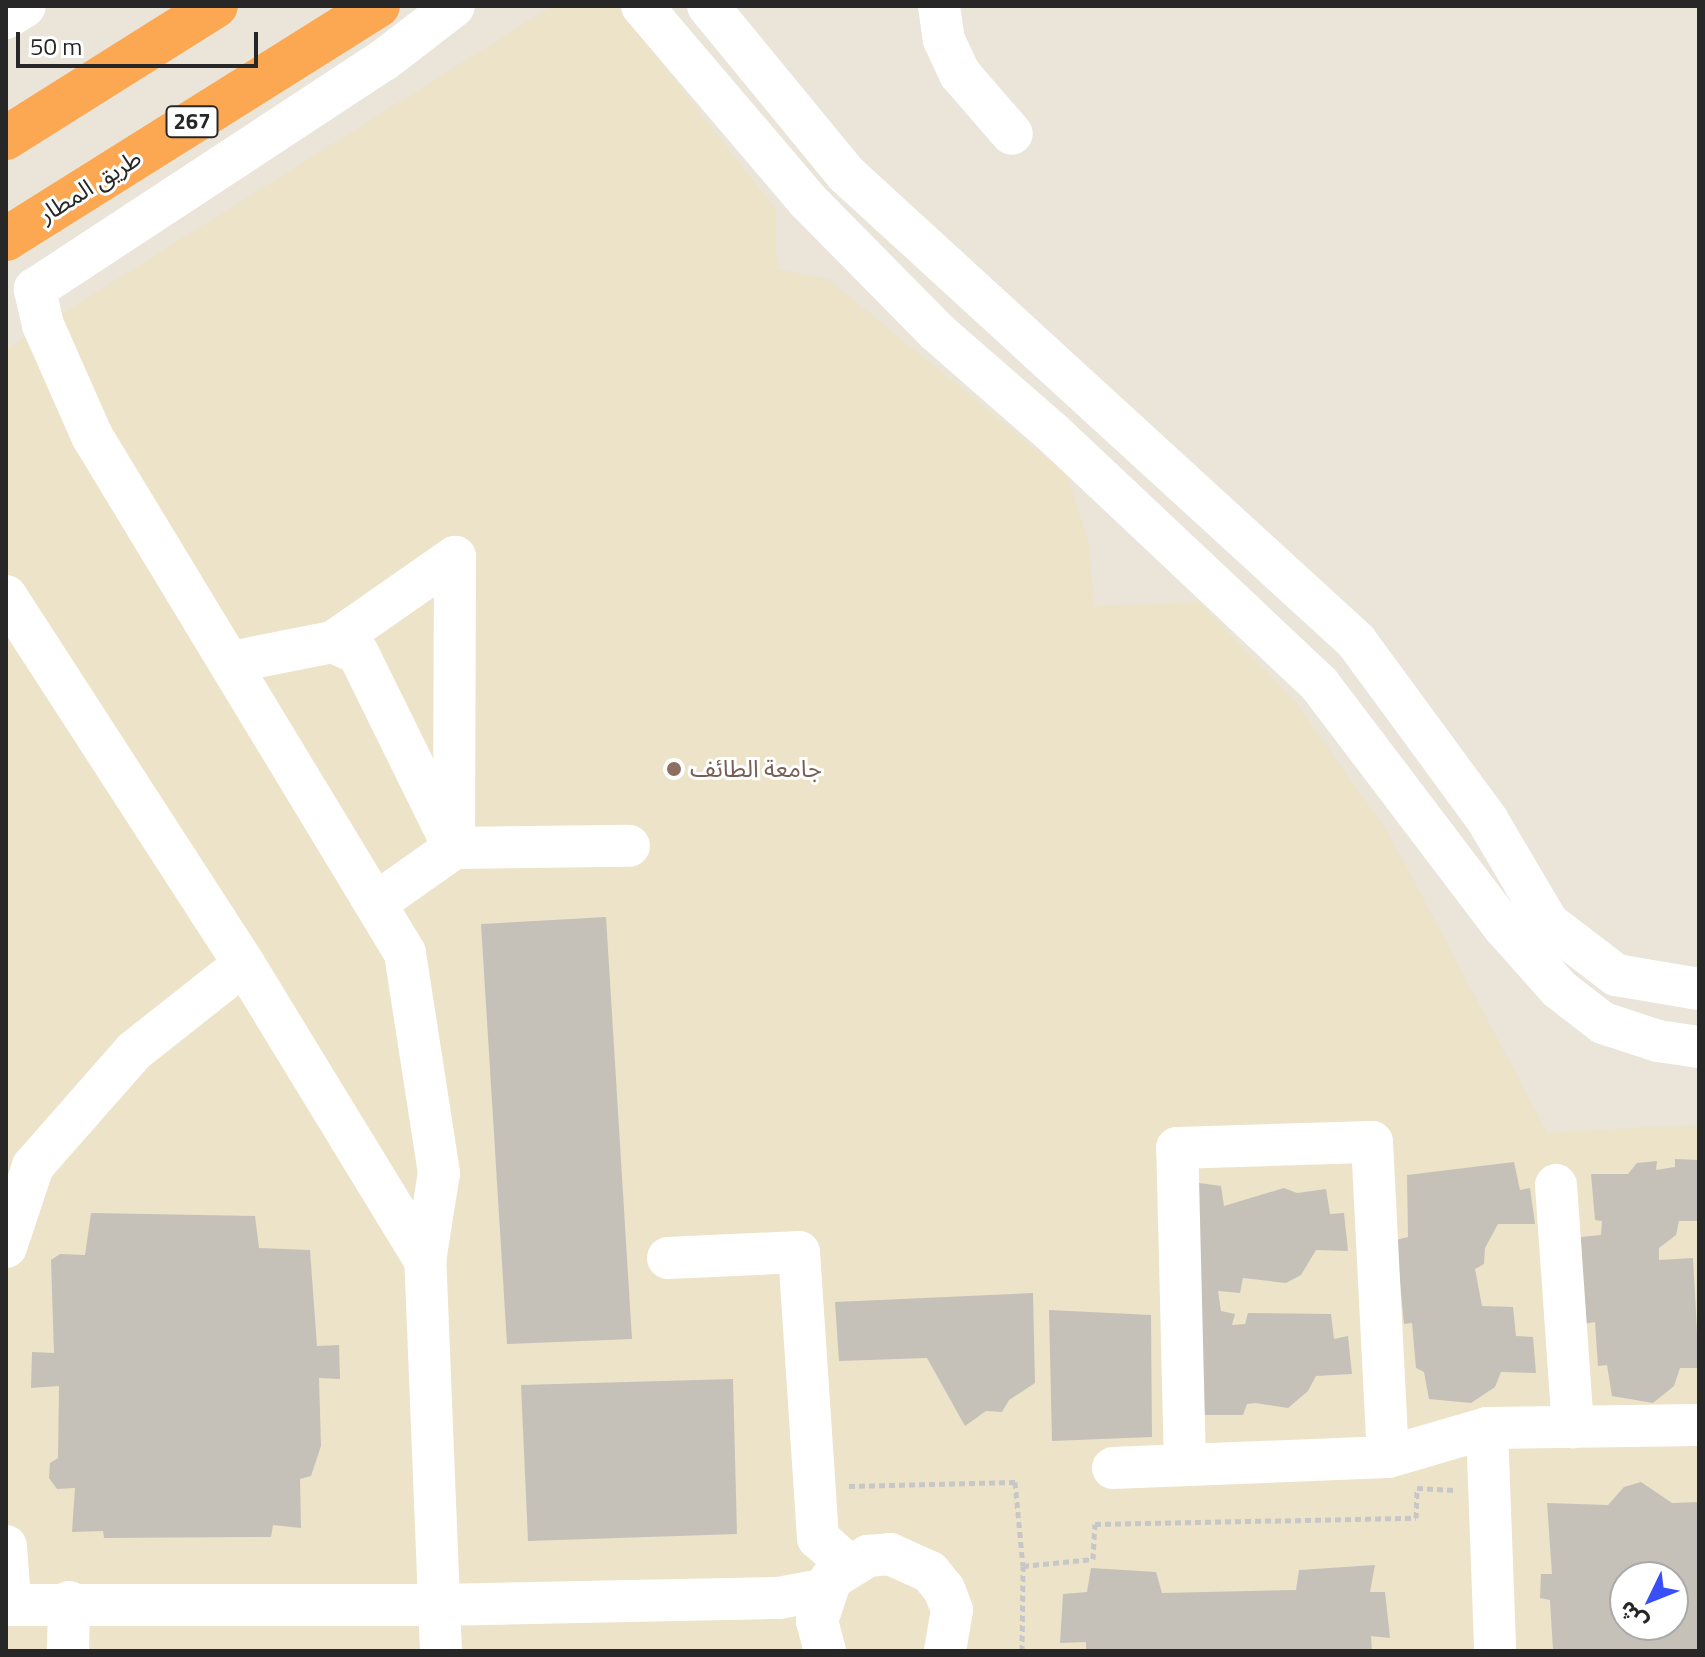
<!DOCTYPE html>
<meta charset="utf-8">
<style>
body{margin:0}
#map{position:relative;width:1705px;height:1657px;overflow:hidden;background:#eae4d9;font-family:"Titillium Web","Noto Sans Arabic",sans-serif}
div>[style]{position:absolute}
[style*='--x']{left:calc(var(--x)*1px);top:calc(var(--y)*1px);width:calc(var(--w)*1px);rotate:calc(var(--a)*1deg)}
.education>*{inset:0;background:#ece3c8}
.building>*{inset:0;background:#c5c1b9}
.path>*{height:5px;margin-top:-2.5px;transform-origin:0;background:repeating-linear-gradient(90deg,#c7c7c7 0 6px,transparent 0 10px)}
.minor>*{height:42px;margin:-21px;padding:0 21px;transform-origin:21px;border-radius:21px;background:#fff}
.highway>*{height:44px;margin:-22px;padding:0 22px;transform-origin:22px;border-radius:22px;background:#fca752}
.dots>*{width:22px;height:22px;translate:-50% -50%;box-sizing:border-box;border:4px solid #fff;border-radius:50%}
span{translate:-50% -50%;white-space:nowrap;text-align:center;line-height:1.15;-webkit-text-stroke:6px #fff;paint-order:stroke}
.shield-label span{padding:2px 6px;background:#fff;border:2px solid;border-radius:6px;-webkit-text-stroke-width:0}
.shield-label{font-size:22px;color:#272727;font-weight:700}
.street-label{font-size:24px;color:#272727}
.education-label{font-size:24px;color:#785e54}
.left{translate:0 -50%;text-align:left}
.frame{position:absolute;inset:0;border:8px solid #272727;pointer-events:none}
.north{position:absolute;left:1609px;top:1561px;width:80px;height:80px;box-sizing:border-box;background:#fff;border:2px solid #a9a9a9;border-radius:50%;rotate:227deg;font-size:22px;font-weight:700;line-height:32px;text-align:center;color:#272727}
.north::after{content:'';display:block;margin:auto;width:28px;height:36px;background:#384ff8;clip-path:polygon(50% 0,100% 100%,50% 72%,0 100%)}
.scale{position:absolute;left:16px;top:32px;width:242px;height:36px;box-sizing:border-box;border:4px solid #272727;border-top:0;padding-left:10px;font-size:24px;line-height:28px;white-space:nowrap;color:#272727;-webkit-text-stroke:6px #fff;paint-order:stroke}
</style>
<div id="map">
<div class="education">
<i style="clip-path:polygon(evenodd,552px 6px,617px 6px,775px 209px,777px 269px,828px 279px,1067px 475px,1088px 540px,1094px 606px,1199px 602px,1295px 701px,1390px 836px,1547px 1132px,1699px 1125px,1699px 1651px,6px 1651px,6px 349px,552px 6px,1625px 1577px,1673px 1577px,1673px 1625px,1625px 1625px,1625px 1577px)"></i>
</div>
<div class="building">
<i style="clip-path:polygon(606px 917px,632px 1339px,507px 1344px,481px 924px)"></i>
<i style="clip-path:polygon(1675px 1159px,1699px 1160px,1699px 1221px,1679px 1221px,1676px 1235px,1659px 1248px,1659px 1260px,1693px 1258px,1699px 1368px,1680px 1368px,1674px 1386px,1653px 1403px,1612px 1396px,1607px 1365px,1598px 1366px,1595px 1322px,1584px 1324px,1581px 1237px,1601px 1235px,1602px 1221px,1595px 1220px,1591px 1174px,1628px 1174px,1637px 1163px,1657px 1161px,1656px 1170px,1675px 1167px)"></i>
<i style="clip-path:polygon(1514px 1162px,1520px 1190px,1530px 1188px,1535px 1224px,1498px 1224px,1485px 1248px,1484px 1264px,1475px 1269px,1482px 1306px,1513px 1307px,1516px 1336px,1533px 1337px,1536px 1373px,1501px 1372px,1495px 1387px,1471px 1403px,1429px 1399px,1424px 1372px,1416px 1368px,1412px 1323px,1404px 1324px,1396px 1240px,1408px 1237px,1407px 1175px)"></i>
<i style="clip-path:polygon(1192px 1182px,1221px 1186px,1224px 1206px,1284px 1188px,1297px 1193px,1326px 1189px,1330px 1214px,1344px 1213px,1348px 1251px,1316px 1250px,1301px 1275px,1286px 1283px,1243px 1278px,1240px 1293px,1218px 1291px,1221px 1311px,1235px 1314px,1232px 1325px,1245px 1324px,1248px 1313px,1331px 1314px,1334px 1339px,1348px 1336px,1352px 1374px,1316px 1376px,1308px 1391px,1288px 1408px,1255px 1403px,1247px 1404px,1243px 1415px,1202px 1415px)"></i>
<i style="clip-path:polygon(91px 1213px,255px 1216px,259px 1248px,310px 1250px,317px 1346px,339px 1345px,340px 1379px,319px 1378px,321px 1446px,311px 1476px,300px 1479px,301px 1528px,273px 1525px,271px 1537px,104px 1538px,103px 1531px,72px 1532px,75px 1488px,57px 1489px,49px 1478px,50px 1463px,58px 1458px,59px 1386px,31px 1388px,32px 1352px,54px 1353px,51px 1260px,60px 1254px,85px 1255px)"></i>
<i style="clip-path:polygon(1033px 1293px,1035px 1383px,1009px 1400px,1002px 1412px,986px 1411px,965px 1426px,927px 1358px,839px 1361px,835px 1302px)"></i>
<i style="clip-path:polygon(1049px 1310px,1151px 1315px,1152px 1437px,1052px 1441px)"></i>
<i style="clip-path:polygon(733px 1379px,737px 1534px,528px 1541px,521px 1385px)"></i>
<i style="clip-path:polygon(evenodd,1641px 1482px,1672px 1503px,1699px 1502px,1699px 1651px,1553px 1651px,1550px 1600px,1540px 1598px,1541px 1574px,1552px 1574px,1547px 1503px,1608px 1505px,1624px 1487px,1641px 1482px,1625px 1577px,1673px 1577px,1673px 1625px,1625px 1625px,1625px 1577px)"></i>
<i style="clip-path:polygon(1375px 1565px,1370px 1592px,1385px 1592px,1390px 1638px,1371px 1636px,1372px 1651px,1086px 1651px,1086px 1642px,1060px 1643px,1063px 1594px,1087px 1592px,1091px 1568px,1156px 1572px,1162px 1593px,1296px 1590px,1299px 1570px)"></i>
</div>
<div class="path">
<i style="--x:849;--y:1486;--w:166;--a:-1.4"></i>
<i style="--x:1015;--y:1482;--w:84;--a:84.6"></i>
<i style="--x:1022;--y:1651;--w:85;--a:-89.3"></i>
<i style="--x:1023;--y:1566;--w:70;--a:-5.7"></i>
<i style="--x:1093;--y:1559;--w:35;--a:-87"></i>
<i style="--x:1095;--y:1524;--w:321;--a:-1.1"></i>
<i style="--x:1416;--y:1518;--w:30;--a:-88"></i>
<i style="--x:1417;--y:1488;--w:37;--a:3"></i>
</div>
<div class="minor">
<i style="--x:642;--y:6;--w:255;--a:49.6"></i>
<i style="--x:807;--y:200;--w:184;--a:45.4"></i>
<i style="--x:936;--y:331;--w:157;--a:41.1"></i>
<i style="--x:1054;--y:434;--w:366;--a:43.3"></i>
<i style="--x:1320;--y:685;--w:303;--a:52.8"></i>
<i style="--x:1503;--y:926;--w:84;--a:48.4"></i>
<i style="--x:1559;--y:989;--w:56;--a:37.7"></i>
<i style="--x:1603;--y:1023;--w:58;--a:18.1"></i>
<i style="--x:1658;--y:1041;--w:41;--a:8.3"></i>
<i style="--x:708;--y:6;--w:217;--a:50.6"></i>
<i style="--x:846;--y:174;--w:692;--a:42.48"></i>
<i style="--x:1356;--y:641;--w:223;--a:53.7"></i>
<i style="--x:1488;--y:821;--w:118;--a:59.5"></i>
<i style="--x:1548;--y:923;--w:86;--a:37.4"></i>
<i style="--x:1616;--y:975;--w:84;--a:9.6"></i>
<i style="--x:939;--y:6;--w:34;--a:82"></i>
<i style="--x:944;--y:40;--w:38;--a:65"></i>
<i style="--x:960;--y:74;--w:79;--a:49.1"></i>
<i style="--x:6;--y:18;--w:22;--a:-32"></i>
<i style="--x:6;--y:596;--w:438;--a:57.1"></i>
<i style="--x:244;--y:964;--w:348;--a:58.6"></i>
<i style="--x:333;--y:642;--w:149;--a:-34.9"></i>
<i style="--x:455;--y:557;--w:291;--a:90.2"></i>
<i style="--x:454;--y:848;--w:175;--a:-0.7"></i>
<i style="--x:231;--y:662;--w:104;--a:-11.1"></i>
<i style="--x:333;--y:642;--w:27;--a:24"></i>
<i style="--x:358;--y:653;--w:217;--a:63.8"></i>
<i style="--x:454;--y:848;--w:95;--a:144.8"></i>
<i style="--x:1556;--y:1185;--w:243;--a:86"></i>
<i style="--x:6;--y:1247;--w:85;--a:-71.6"></i>
<i style="--x:33;--y:1166;--w:153;--a:-48.7"></i>
<i style="--x:134;--y:1051;--w:140;--a:-38.3"></i>
<i style="--x:668;--y:1258;--w:131;--a:-2.6"></i>
<i style="--x:799;--y:1252;--w:287;--a:86.2"></i>
<i style="--x:818;--y:1538;--w:40;--a:42"></i>
<i style="--x:1487;--y:1428;--w:223;--a:87.9"></i>
<i style="--x:1185;--y:1465;--w:317;--a:-91.4"></i>
<i style="--x:1177;--y:1148;--w:195;--a:-1.8"></i>
<i style="--x:1372;--y:1142;--w:315;--a:87.1"></i>
<i style="--x:1113;--y:1468;--w:275;--a:-2.3"></i>
<i style="--x:1388;--y:1457;--w:103;--a:-16.3"></i>
<i style="--x:1487;--y:1428;--w:212;--a:-0.8"></i>
<i style="--x:6;--y:1546;--w:55;--a:85.8"></i>
<i style="--x:6;--y:1605;--w:433;--a:0"></i>
<i style="--x:439;--y:1605;--w:340;--a:-1.2"></i>
<i style="--x:779;--y:1598;--w:48;--a:-10.8"></i>
<i style="--x:68;--y:1651;--w:49;--a:-88.8"></i>
<i style="--x:441;--y:1651;--w:390;--a:-92.3"></i>
<i style="--x:425;--y:1261;--w:89;--a:-81"></i>
<i style="--x:439;--y:1173;--w:223;--a:-98.8"></i>
<i style="--x:405;--y:953;--w:604;--a:-121.19"></i>
<i style="--x:92;--y:436;--w:121;--a:-113.8"></i>
<i style="--x:43;--y:325;--w:37;--a:-103"></i>
<i style="--x:35;--y:289;--w:417;--a:-33.3"></i>
<i style="--x:384;--y:60;--w:88;--a:-37.6"></i>
<i style="--x:825;--y:1651;--w:31;--a:-105"></i>
<i style="--x:817;--y:1621;--w:44;--a:-71.6"></i>
<i style="--x:831;--y:1579;--w:44;--a:-31.9"></i>
<i style="--x:868;--y:1556;--w:22;--a:-5"></i>
<i style="--x:890;--y:1554;--w:44;--a:24.2"></i>
<i style="--x:930;--y:1572;--w:22;--a:51"></i>
<i style="--x:944;--y:1589;--w:22;--a:69"></i>
<i style="--x:952;--y:1610;--w:42;--a:99.7"></i>
</div>
<div class="highway">
<i style="--x:6;--y:138;--w:248;--a:-32.2"></i>
<i style="--x:6;--y:239;--w:439;--a:-32.1"></i>
</div>
<div class="dots">
<i style="left:674px;top:769px;background:#8d6e63"></i>
</div>
<div class="shield-label">
<span style="left:192px;top:122px">267</span>
</div>
<div class="street-label">
<span style="left:90px;top:186px;rotate:-32deg">طريق المطار</span>
</div>
<div class="education-label">
<span class="left" style="left:690px;top:769px">جامعة الطائف</span>
</div>
<div class="frame"></div>
<div class="north">ش</div>
<div class="scale">50 m</div>
</div>
